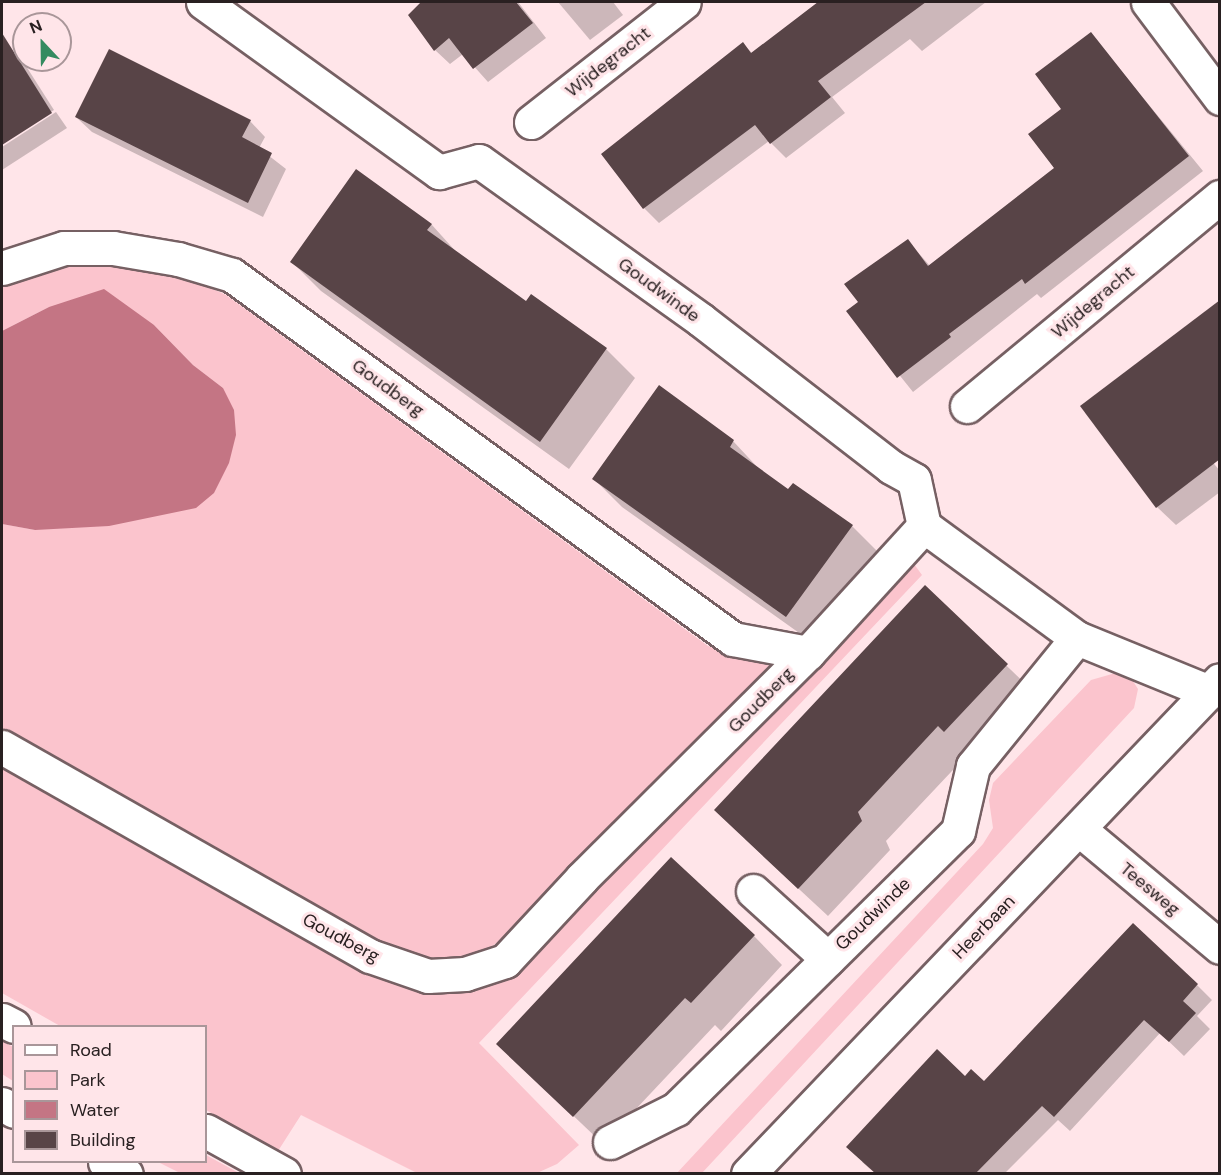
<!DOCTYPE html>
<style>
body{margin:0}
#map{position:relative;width:1221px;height:1175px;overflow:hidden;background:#ffe5e9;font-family:"DM Sans",sans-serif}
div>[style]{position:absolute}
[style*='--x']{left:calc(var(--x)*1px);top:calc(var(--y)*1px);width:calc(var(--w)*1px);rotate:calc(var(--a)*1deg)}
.green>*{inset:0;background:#fbc4cd}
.water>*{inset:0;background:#c47584}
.shadow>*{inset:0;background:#0003}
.building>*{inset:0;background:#584447}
.roads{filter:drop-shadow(2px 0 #766063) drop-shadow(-2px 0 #766063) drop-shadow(0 2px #766063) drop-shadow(0 -2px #766063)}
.minor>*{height:33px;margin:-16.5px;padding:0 16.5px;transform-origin:16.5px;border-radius:16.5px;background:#fff}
span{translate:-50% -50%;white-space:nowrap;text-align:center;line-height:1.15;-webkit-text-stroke:6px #ffe5e9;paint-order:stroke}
.street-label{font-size:18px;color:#292021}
.frame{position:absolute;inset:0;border:3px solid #292021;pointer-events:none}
.legend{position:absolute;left:12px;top:1025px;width:195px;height:138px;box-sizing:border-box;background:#ffe5e9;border:2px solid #a99699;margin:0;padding:8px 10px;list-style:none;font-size:18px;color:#292021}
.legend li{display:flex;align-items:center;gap:12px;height:30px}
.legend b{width:30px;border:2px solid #a99699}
.north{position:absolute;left:12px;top:12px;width:60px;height:60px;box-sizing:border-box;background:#ffe5e9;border:2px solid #a99699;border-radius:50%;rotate:338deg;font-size:16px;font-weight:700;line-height:24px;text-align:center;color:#292021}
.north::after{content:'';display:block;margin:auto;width:21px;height:27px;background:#348b60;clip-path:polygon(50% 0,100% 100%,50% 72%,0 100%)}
</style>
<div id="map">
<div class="green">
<i style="clip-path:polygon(87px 258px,191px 279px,226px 295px,708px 646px,770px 666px,509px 934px,481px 954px,436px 963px,382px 946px,2px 732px,2px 524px,35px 530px,223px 388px,193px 365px,154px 325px,49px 307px,2px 331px,2px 285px)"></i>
<i style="clip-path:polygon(914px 564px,922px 575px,479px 1043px,579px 1145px,557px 1164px,537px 1173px,417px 1173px,301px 1115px,278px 1151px,206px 1110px,206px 1026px,60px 1026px,2px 993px,3px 766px,363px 968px,401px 986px,463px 992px,516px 970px)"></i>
<i style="clip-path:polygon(1119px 672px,1129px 675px,1138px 689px,1134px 708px,702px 1173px,676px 1174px,983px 844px,993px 828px,989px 800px,993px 783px,1091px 680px)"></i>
<i style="clip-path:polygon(2px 1041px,13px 1047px,13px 1081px,2px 1074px)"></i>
<i style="clip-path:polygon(206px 1155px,239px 1173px,180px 1173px,158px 1162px,206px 1162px)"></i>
</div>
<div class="water">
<i style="clip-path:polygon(104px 289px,154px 325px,193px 365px,223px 388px,234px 410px,236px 435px,229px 463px,214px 493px,196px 508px,109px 526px,35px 530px,2px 524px,2px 331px,49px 307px)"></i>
</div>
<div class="shadow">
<i style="clip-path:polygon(424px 2px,518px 2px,546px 38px,488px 82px,463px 54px,450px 64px,435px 50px)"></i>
<i style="clip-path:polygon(558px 2px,613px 2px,623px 15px,590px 40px)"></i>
<i style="clip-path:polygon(818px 2px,986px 2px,922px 51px,910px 39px,832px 97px,845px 113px,786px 158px,769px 141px,659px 223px,644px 208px,743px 44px,753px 54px)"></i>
<i style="clip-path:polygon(1091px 34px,1203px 171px,1041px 298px,1037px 294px,913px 392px,848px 311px,860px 302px,846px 284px,908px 241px,930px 266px,1056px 168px,1063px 109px)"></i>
<i style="clip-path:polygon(11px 50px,26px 66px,54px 110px,2px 143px,2px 56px)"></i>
<i style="clip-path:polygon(56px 112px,67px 128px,2px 170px,2px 147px)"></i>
<i style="clip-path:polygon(76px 117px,250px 121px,265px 137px,259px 148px,286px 169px,263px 217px,92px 132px)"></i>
<i style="clip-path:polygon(357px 171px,432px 225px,459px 255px,526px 303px,606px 349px,635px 378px,569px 469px,321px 291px,292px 262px)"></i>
<i style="clip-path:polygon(659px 387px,733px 441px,761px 471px,789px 492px,852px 526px,881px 555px,816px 645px,622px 507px,594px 479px)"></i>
<i style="clip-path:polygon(1210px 459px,1220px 471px,1220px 492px,1176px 525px,1157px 507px)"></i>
<i style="clip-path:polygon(925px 587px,1036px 694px,968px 754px,886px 841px,890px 850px,828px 916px,745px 839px)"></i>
<i style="clip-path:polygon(754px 936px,782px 965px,721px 1031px,715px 1025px,603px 1144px,498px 1044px)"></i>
<i style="clip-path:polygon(1197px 985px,1212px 1000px,1197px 1016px,1210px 1029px,1184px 1056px,1160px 1033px,1070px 1131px,1058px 1120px,1004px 1174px,876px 1174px,862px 1162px,965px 1078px,984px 1083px)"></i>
</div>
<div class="building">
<i style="clip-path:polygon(421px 2px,516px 2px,533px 23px,473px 69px,449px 38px,434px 51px,408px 15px)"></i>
<i style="clip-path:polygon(818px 2px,926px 2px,818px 81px,831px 97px,770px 144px,755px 125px,643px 209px,601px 154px,743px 42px,751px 53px)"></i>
<i style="clip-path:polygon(1091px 32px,1189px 156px,1025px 284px,1022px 279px,949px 334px,951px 337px,897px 378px,846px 311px,858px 302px,844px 284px,908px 239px,928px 266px,1054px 168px,1028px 134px,1061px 109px,1035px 74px)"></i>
<i style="clip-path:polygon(2px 33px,52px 113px,2px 145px)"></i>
<i style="clip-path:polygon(109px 49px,251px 120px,242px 137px,272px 153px,248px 203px,75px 117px)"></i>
<i style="clip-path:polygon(356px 169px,432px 224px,427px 230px,526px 301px,531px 294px,607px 348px,540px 442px,290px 262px)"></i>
<i style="clip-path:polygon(1220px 300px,1220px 459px,1156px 508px,1080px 406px)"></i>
<i style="clip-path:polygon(659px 385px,734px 440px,730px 447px,788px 489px,793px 483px,853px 525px,786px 617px,592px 479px)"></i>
<i style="clip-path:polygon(925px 585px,1008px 664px,944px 732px,938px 726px,858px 812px,862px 821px,798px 889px,714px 810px)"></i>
<i style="clip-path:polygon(671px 857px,755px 935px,691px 1003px,685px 998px,573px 1117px,496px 1044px)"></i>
<i style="clip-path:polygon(1133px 923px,1198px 984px,1183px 1001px,1196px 1013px,1169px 1042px,1144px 1020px,1054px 1117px,1042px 1106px,976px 1173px,875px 1173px,846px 1147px,937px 1049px,965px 1076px,971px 1069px,984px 1081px)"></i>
</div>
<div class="roads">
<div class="minor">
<i style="--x:203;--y:2;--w:291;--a:35.8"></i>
<i style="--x:439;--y:172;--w:41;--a:-15.4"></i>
<i style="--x:479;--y:161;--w:273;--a:35.6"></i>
<i style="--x:701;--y:320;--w:240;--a:37.7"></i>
<i style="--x:891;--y:467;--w:26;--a:29"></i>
<i style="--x:914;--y:480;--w:47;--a:77.7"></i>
<i style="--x:924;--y:526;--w:190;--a:36.2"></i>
<i style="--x:1077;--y:638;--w:143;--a:22.2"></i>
<i style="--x:1148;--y:2;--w:120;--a:53.1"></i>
<i style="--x:531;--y:122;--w:194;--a:-38.1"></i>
<i style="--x:2;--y:268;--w:65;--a:-17.9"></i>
<i style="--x:64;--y:248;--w:49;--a:0"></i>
<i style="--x:113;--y:248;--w:66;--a:9.6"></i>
<i style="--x:178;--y:259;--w:56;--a:16.5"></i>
<i style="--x:232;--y:275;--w:619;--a:36"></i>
<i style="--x:733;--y:639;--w:76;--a:10.6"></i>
<i style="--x:967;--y:406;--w:328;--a:-39.6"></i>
<i style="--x:2;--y:747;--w:423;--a:29.6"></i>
<i style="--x:370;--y:956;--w:61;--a:19"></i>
<i style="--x:428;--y:976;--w:37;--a:-3"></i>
<i style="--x:465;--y:974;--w:42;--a:-18"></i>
<i style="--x:505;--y:961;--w:113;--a:-47.1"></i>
<i style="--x:582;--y:878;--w:319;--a:-44.9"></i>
<i style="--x:808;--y:653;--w:172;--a:-47.6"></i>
<i style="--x:1080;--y:830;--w:182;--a:39.9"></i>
<i style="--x:753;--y:891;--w:101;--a:42.2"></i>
<i style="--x:2;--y:1020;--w:13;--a:27"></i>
<i style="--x:2;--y:1104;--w:14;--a:30"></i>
<i style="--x:206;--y:1131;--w:89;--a:28.9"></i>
<i style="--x:610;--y:1142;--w:74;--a:-26.6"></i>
<i style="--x:676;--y:1109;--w:396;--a:-44.6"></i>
<i style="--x:958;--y:831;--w:67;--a:-77"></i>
<i style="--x:973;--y:766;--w:165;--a:-50.9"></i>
<i style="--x:105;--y:1162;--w:24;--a:30"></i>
<i style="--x:748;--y:1174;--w:683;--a:-46.3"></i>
</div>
</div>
<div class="street-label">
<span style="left:608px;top:62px;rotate:-38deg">Wijdegracht</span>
<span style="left:659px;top:290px;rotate:36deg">Goudwinde</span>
<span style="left:1093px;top:302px;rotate:-40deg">Wijdegracht</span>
<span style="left:388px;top:388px;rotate:36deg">Goudberg</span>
<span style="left:761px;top:700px;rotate:-45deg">Goudberg</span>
<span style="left:1150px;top:889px;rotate:40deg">Teesweg</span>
<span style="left:873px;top:914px;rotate:-44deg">Goudwinde</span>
<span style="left:984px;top:927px;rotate:-46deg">Heerbaan</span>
<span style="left:341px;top:938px;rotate:28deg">Goudberg</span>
</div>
<div class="frame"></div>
<ul class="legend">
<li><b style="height:8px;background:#fff"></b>Road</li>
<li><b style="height:16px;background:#fbc4cd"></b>Park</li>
<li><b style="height:16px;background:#c47584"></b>Water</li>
<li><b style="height:16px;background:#584447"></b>Building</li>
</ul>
<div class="north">N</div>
</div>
